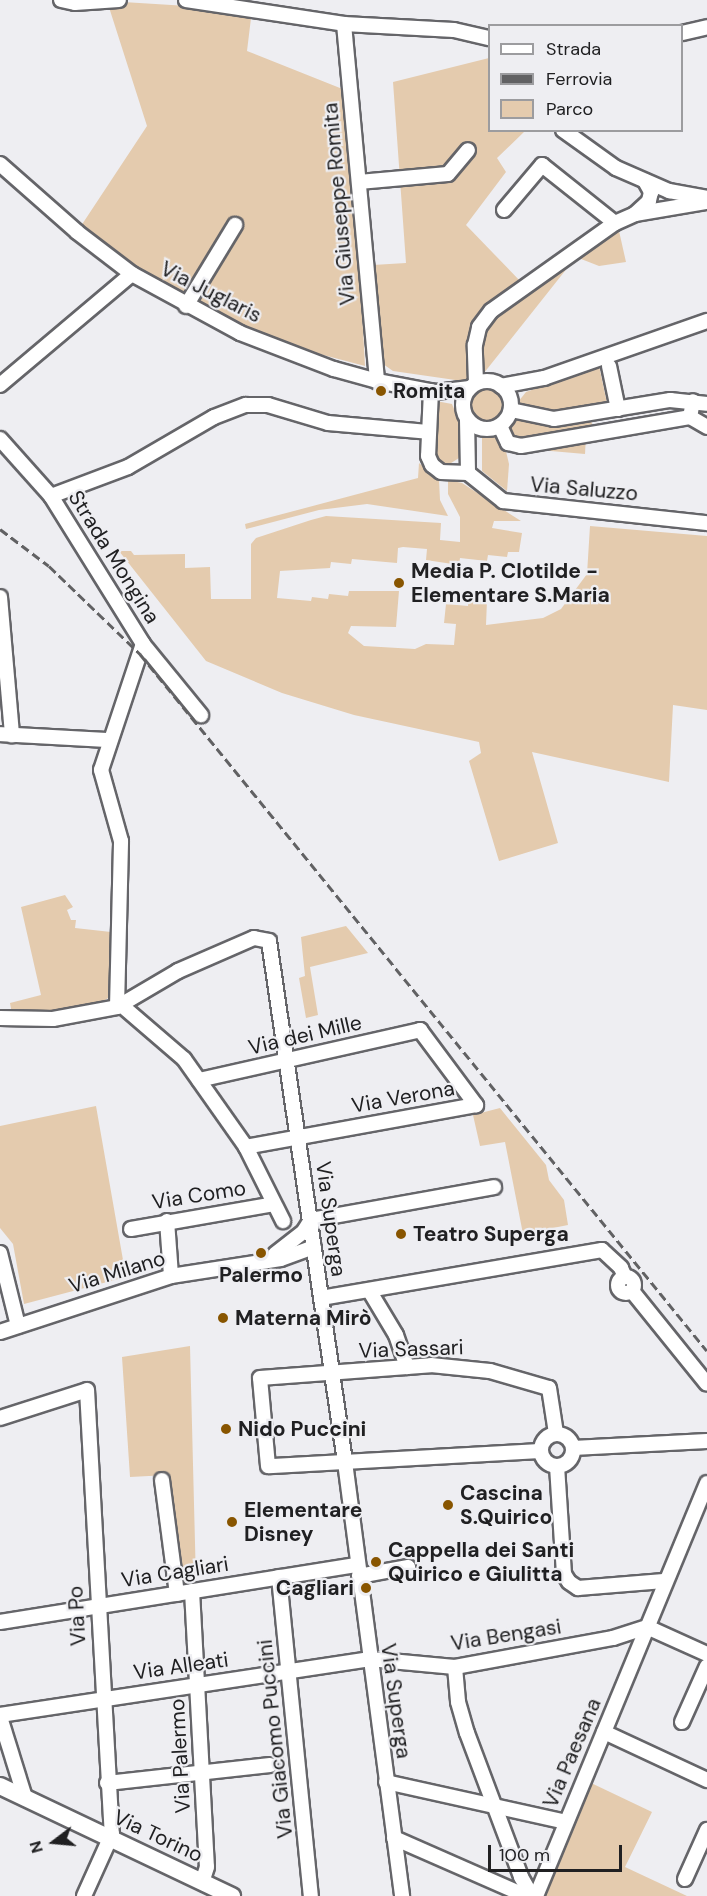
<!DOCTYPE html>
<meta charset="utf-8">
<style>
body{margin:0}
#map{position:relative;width:707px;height:1896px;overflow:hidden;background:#eeeef2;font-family:"DM Sans",sans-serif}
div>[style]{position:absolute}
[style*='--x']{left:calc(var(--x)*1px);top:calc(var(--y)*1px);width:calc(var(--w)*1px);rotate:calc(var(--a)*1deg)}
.green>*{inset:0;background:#e4cbae}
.round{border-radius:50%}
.minor-tunnel>*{height:14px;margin-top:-7px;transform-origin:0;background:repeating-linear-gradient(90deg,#c5c5c8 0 14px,transparent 0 21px)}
.roads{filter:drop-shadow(2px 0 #656569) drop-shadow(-2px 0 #656569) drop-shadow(0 2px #656569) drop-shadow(0 -2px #656569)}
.minor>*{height:14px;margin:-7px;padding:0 7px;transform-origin:7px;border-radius:7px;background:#fff}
.minor>.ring{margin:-7px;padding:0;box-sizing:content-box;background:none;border:14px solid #fff;border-radius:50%}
.major>*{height:16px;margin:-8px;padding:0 8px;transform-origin:8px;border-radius:8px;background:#fff}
.rail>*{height:3px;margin-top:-1.5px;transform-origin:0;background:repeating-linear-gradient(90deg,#616163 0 9px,transparent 0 13.5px)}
.dots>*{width:16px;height:16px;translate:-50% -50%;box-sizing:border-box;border:3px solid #eeeef2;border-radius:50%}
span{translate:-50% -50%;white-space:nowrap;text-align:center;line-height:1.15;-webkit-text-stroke:4.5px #eeeef2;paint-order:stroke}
.street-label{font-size:21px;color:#202022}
.poi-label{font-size:21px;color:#202022;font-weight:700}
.left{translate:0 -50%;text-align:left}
.right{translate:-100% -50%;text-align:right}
.legend{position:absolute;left:488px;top:24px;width:195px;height:108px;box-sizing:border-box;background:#eeeef2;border:2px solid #9c9c9f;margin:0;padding:8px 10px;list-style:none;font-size:18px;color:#202022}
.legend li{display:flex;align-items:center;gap:12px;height:30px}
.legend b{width:30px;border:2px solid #9c9c9f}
.north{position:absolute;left:24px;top:1812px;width:60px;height:60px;-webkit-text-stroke:4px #eeeef2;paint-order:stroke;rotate:254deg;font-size:16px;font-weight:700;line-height:24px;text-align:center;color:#202022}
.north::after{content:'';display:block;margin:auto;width:21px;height:27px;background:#202022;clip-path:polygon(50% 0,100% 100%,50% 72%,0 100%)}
.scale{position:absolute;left:488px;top:1845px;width:134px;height:27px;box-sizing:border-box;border:3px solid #202022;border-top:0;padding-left:8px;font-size:18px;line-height:21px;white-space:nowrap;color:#202022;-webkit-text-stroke:4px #eeeef2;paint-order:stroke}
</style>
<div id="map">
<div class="green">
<i style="clip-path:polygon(107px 1px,252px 10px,247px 51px,350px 92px,365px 366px,240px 333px,126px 279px,77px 232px,147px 126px)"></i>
<i style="clip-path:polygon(489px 58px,490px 130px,525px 131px,497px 158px,506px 172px,466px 225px,522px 283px,617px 222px,626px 262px,599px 266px,576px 257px,476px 383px,393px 371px,383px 364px,373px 265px,406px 263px,393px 82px)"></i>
<i style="clip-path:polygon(599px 366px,607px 403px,557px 412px,522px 409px,518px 402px,526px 392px)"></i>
<i class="round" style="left:469px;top:387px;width:36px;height:36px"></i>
<i style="clip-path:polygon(436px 401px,452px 404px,462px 429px,459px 458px,448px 465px,437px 461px,433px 453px)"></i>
<i style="clip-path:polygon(591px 416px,592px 425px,517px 439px,510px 428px,516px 419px)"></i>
<i style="clip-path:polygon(586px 435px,585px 454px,528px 449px)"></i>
<i style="clip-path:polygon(495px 437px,505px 447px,509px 464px,507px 491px,482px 471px,482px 438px)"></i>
<i style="clip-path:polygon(419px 463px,439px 480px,440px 500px,448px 516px,367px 504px,319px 510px,246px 529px,245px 524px,418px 478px)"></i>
<i style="clip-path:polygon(448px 480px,462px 483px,521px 521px,494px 521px,492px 528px,522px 533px,519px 552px,508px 552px,507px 557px,488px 555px,487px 561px,460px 558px,459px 565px,426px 560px,427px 549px,403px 547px,398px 548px,397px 563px,352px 559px,351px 564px,331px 562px,330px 568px,280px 571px,277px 598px,311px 601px,312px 597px,328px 599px,329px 594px,348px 596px,349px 591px,399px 591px,396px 627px,351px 626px,348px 633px,364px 646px,415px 649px,426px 644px,454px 645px,456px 624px,444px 623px,446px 604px,468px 606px,468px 599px,487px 600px,486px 625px,543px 618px,561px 609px,587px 574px,590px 526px,707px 536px,707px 710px,673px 705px,669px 782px,532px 752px,558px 843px,499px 861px,469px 761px,481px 753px,479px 742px,354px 715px,282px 693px,206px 661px,119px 551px,131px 551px,134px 555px,185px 554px,185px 568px,210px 567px,211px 599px,251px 599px,251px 544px,256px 538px,311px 520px,326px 516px,441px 523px,440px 540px,460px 542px,460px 517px,448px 494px)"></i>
<i style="clip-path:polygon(65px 895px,73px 907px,67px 910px,71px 920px,76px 920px,75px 928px,111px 932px,108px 998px,98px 1005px,56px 1013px,12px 1014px,10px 1003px,41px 995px,21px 907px)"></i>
<i style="clip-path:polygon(346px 926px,368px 953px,310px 967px,318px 1015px,306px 1018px,299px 978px,305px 976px,301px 937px)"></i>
<i style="clip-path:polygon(96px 1106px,126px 1277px,24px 1304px,13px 1244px,0 1228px,0 1126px)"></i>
<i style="clip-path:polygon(500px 1108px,546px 1165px,549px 1180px,564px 1200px,568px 1225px,523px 1234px,505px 1142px,480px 1146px,473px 1115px)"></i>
<i style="clip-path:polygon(190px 1346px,196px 1582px,182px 1583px,168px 1475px,130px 1477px,122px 1357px)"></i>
<i style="clip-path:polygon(589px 1782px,652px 1812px,625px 1867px,687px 1896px,541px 1896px)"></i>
</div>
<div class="minor-tunnel">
<i style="--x:270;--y:1765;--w:18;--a:-3"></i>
</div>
<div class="roads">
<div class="minor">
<i style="--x:61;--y:0;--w:14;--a:12"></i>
<i style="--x:75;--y:3;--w:44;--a:-3.9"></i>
<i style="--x:186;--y:0;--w:160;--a:8.6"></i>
<i style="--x:344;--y:24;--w:110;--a:3.1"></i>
<i style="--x:454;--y:30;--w:37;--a:13"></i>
<i style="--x:344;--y:24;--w:359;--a:84.7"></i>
<i style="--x:682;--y:33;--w:26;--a:-13"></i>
<i style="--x:563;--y:130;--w:65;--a:35.6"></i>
<i style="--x:616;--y:168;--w:58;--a:23.5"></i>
<i style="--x:669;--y:191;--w:39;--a:10"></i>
<i style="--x:0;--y:164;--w:103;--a:41.4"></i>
<i style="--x:77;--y:232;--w:69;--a:37.4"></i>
<i style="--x:132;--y:274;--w:123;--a:28.6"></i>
<i style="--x:240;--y:333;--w:101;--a:21"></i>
<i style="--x:334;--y:369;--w:45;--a:15.6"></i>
<i style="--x:377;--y:381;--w:60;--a:10.6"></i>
<i style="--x:436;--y:392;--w:34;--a:-7"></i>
<i style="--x:645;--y:181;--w:13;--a:61"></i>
<i style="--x:651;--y:192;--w:9;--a:103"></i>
<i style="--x:649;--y:201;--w:19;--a:137"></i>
<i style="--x:635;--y:214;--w:73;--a:-9.5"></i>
<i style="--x:359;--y:182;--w:89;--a:-5.1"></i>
<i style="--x:448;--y:174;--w:31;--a:-50"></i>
<i style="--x:504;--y:210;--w:59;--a:-49.8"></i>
<i style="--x:542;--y:165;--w:93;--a:38.5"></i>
<i style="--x:186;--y:306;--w:95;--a:-58.8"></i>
<i style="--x:609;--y:366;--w:44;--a:78.2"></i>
<i class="ring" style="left:463px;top:381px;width:34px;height:34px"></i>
<i style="--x:476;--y:383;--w:38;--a:-92"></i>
<i style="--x:475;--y:345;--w:18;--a:-77"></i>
<i style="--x:479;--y:327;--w:20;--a:-53"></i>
<i style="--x:491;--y:311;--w:152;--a:-35.4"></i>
<i style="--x:615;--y:223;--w:22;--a:-24"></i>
<i style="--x:0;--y:385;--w:172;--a:-40.1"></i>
<i style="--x:501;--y:386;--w:44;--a:-10.5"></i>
<i style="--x:544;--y:378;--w:173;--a:-19.3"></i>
<i style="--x:431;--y:391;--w:65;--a:92.6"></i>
<i style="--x:428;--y:456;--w:10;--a:66"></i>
<i style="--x:432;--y:465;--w:11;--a:38"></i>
<i style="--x:441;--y:472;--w:27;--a:2"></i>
<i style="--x:511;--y:410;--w:44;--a:11.8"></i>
<i style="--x:554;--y:419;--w:118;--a:-9.3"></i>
<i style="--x:670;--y:400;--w:37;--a:6"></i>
<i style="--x:690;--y:417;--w:20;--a:30"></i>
<i style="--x:467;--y:420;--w:53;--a:88.9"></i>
<i style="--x:468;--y:473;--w:45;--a:38.7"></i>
<i style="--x:503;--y:501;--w:205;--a:6.2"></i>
<i style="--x:500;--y:426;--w:19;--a:65"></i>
<i style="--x:508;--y:443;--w:13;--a:13"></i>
<i style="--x:521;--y:446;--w:171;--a:-9.7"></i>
<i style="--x:690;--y:417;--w:16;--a:-79"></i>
<i style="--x:0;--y:439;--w:76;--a:48.2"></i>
<i style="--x:51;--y:496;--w:174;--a:58.1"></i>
<i style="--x:143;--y:644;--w:92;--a:50.8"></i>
<i style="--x:51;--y:496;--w:82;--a:-20.6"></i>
<i style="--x:128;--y:467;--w:99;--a:-30.2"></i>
<i style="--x:214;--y:417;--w:34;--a:-21"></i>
<i style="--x:246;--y:405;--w:22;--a:0"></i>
<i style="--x:268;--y:405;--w:63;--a:16.7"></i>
<i style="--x:328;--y:423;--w:100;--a:5.1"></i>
<i style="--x:0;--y:597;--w:139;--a:85"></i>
<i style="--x:0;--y:734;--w:109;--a:3.2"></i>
<i style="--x:120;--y:1004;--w:84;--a:40.7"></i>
<i style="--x:184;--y:1059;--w:108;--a:54.8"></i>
<i style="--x:246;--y:1147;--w:83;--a:63.4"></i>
<i style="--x:117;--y:1007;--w:166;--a:-88.6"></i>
<i style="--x:121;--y:841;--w:74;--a:-105.7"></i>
<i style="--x:101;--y:770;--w:133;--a:-71.6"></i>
<i style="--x:0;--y:1018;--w:53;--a:1.1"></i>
<i style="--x:53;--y:1019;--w:65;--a:-10.6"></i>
<i style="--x:117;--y:1007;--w:71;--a:-30.5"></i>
<i style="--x:178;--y:971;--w:83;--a:-23.5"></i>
<i style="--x:254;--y:938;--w:15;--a:11"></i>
<i style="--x:269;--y:941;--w:527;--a:81.7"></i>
<i style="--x:345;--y:1462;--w:438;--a:82.5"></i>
<i style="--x:199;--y:1080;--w:227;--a:-12.7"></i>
<i style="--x:420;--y:1030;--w:94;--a:53.3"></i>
<i style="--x:476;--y:1105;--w:234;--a:169.7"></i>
<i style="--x:167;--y:1221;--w:55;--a:85.8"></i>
<i style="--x:131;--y:1229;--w:145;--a:-9.9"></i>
<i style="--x:0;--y:1253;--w:75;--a:76.1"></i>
<i style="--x:275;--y:1254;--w:37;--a:-38"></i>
<i style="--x:304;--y:1231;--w:13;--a:-58"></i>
<i style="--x:311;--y:1220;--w:186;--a:-10.2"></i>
<i class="ring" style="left:618px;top:1277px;width:2px;height:2px"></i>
<i style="--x:369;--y:1290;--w:52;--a:59"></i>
<i style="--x:396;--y:1335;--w:34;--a:71"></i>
<i style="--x:632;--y:1291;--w:119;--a:51.1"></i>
<i style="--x:321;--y:1298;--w:285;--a:-9.7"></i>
<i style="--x:602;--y:1250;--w:26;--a:43"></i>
<i style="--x:621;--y:1268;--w:10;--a:66"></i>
<i style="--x:0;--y:1332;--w:180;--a:-18.1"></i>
<i style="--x:171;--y:1276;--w:111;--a:-8.8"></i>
<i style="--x:281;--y:1259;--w:35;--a:-20"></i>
<i style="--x:0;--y:1418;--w:91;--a:-17.8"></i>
<i style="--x:87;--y:1390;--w:445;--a:86.8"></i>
<i style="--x:112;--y:1834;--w:68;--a:114.3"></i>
<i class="ring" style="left:541px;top:1434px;width:18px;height:18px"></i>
<i style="--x:573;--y:1448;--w:134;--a:-3"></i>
<i style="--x:540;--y:1451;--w:272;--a:176.8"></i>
<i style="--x:268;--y:1466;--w:88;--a:-95.2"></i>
<i style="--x:260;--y:1378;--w:171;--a:-4.3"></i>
<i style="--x:431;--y:1365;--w:59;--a:5.8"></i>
<i style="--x:490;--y:1371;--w:61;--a:16.1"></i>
<i style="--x:549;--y:1388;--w:46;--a:81.2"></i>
<i style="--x:557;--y:1466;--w:108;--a:86.3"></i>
<i style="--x:564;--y:1574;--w:9;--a:58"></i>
<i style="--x:569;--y:1582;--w:11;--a:34"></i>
<i style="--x:578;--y:1588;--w:86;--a:-4.7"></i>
<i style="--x:162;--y:1480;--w:115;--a:82.5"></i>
<i style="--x:359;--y:1576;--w:50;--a:-10.4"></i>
<i style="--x:279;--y:1577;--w:321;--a:84.3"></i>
<i style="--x:192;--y:1591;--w:276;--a:86.9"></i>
<i style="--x:207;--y:1867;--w:16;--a:108"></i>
<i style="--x:0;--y:1622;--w:362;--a:-9.1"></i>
<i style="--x:455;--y:1667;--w:35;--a:85"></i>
<i style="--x:458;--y:1702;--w:32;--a:74"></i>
<i style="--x:467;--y:1733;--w:154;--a:69.4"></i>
<i style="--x:521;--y:1877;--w:22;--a:60"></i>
<i style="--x:0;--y:1715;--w:373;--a:-8.6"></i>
<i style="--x:369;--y:1659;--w:86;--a:5.3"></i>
<i style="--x:455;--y:1667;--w:161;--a:-10.4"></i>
<i style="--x:613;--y:1638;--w:36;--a:-18"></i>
<i style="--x:647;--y:1627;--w:66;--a:24.2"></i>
<i style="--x:0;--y:1717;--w:85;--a:72.8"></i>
<i style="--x:682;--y:1722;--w:61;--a:-65.9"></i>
<i style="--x:604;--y:1732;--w:114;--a:25"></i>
<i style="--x:386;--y:1782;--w:184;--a:12.5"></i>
<i style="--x:107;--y:1783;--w:164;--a:-6.3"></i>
<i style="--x:394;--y:1838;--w:144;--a:23.7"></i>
<i style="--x:685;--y:1879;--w:54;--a:-65.8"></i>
<i style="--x:536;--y:1896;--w:447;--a:-67.5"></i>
</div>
<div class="major">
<i style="--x:0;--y:1786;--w:257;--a:25.4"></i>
</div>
</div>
<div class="rail">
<i style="--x:0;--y:529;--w:61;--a:37.1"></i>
<i style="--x:49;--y:566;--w:127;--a:44"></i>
<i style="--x:140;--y:654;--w:898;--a:50.87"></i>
</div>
<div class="dots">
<i style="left:381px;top:391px;background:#850"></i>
<i style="left:399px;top:583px;background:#850"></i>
<i style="left:401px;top:1234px;background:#850"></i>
<i style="left:261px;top:1253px;background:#850"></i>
<i style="left:223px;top:1318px;background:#850"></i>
<i style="left:226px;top:1429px;background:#850"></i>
<i style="left:448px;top:1505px;background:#850"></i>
<i style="left:232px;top:1522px;background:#850"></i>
<i style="left:376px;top:1562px;background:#850"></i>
<i style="left:366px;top:1588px;background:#850"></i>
</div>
<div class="street-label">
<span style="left:339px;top:204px;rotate:-95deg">Via Giuseppe Romita</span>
<span style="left:211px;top:292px;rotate:27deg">Via Juglaris</span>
<span style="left:584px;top:489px;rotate:5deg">Via Saluzzo</span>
<span style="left:114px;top:557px;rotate:58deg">Strada Mongina</span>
<span style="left:305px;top:1035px;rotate:-13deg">Via dei Mille</span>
<span style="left:403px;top:1097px;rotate:-10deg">Via Verona</span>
<span style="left:199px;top:1195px;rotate:-9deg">Via Como</span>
<span style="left:331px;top:1219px;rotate:82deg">Via Superga</span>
<span style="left:117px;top:1272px;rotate:-17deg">Via Milano</span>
<span style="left:411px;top:1349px;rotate:-2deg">Via Sassari</span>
<span style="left:175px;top:1572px;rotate:-9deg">Via Cagliari</span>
<span style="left:77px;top:1616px;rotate:-93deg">Via Po</span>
<span style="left:506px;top:1635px;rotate:-9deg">Via Bengasi</span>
<span style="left:181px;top:1666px;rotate:-8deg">Via Alleati</span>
<span style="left:396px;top:1701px;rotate:82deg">Via Superga</span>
<span style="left:275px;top:1739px;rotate:-96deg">Via Giacomo Puccini</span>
<span style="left:572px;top:1753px;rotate:-67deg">Via Paesana</span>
<span style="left:180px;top:1756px;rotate:-93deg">Via Palermo</span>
<span style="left:158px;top:1836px;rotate:25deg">Via Torino</span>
</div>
<div class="poi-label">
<span class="left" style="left:393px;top:391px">Romita</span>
<span class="left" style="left:411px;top:583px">Media P. Clotilde -<br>Elementare S.Maria</span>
<span class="left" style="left:413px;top:1234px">Teatro Superga</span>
<span style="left:261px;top:1275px">Palermo</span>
<span class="left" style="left:235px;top:1318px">Materna Mirò</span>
<span class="left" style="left:238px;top:1429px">Nido Puccini</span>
<span class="left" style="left:460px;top:1505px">Cascina<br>S.Quirico</span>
<span class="left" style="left:244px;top:1522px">Elementare<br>Disney</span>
<span class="left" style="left:388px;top:1562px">Cappella dei Santi<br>Quirico e Giulitta</span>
<span class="right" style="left:354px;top:1588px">Cagliari</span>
</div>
<ul class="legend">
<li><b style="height:8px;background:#fff"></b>Strada</li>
<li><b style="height:8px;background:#616163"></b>Ferrovia</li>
<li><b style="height:16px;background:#e4cbae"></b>Parco</li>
</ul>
<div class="north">N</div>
<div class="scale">100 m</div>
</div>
